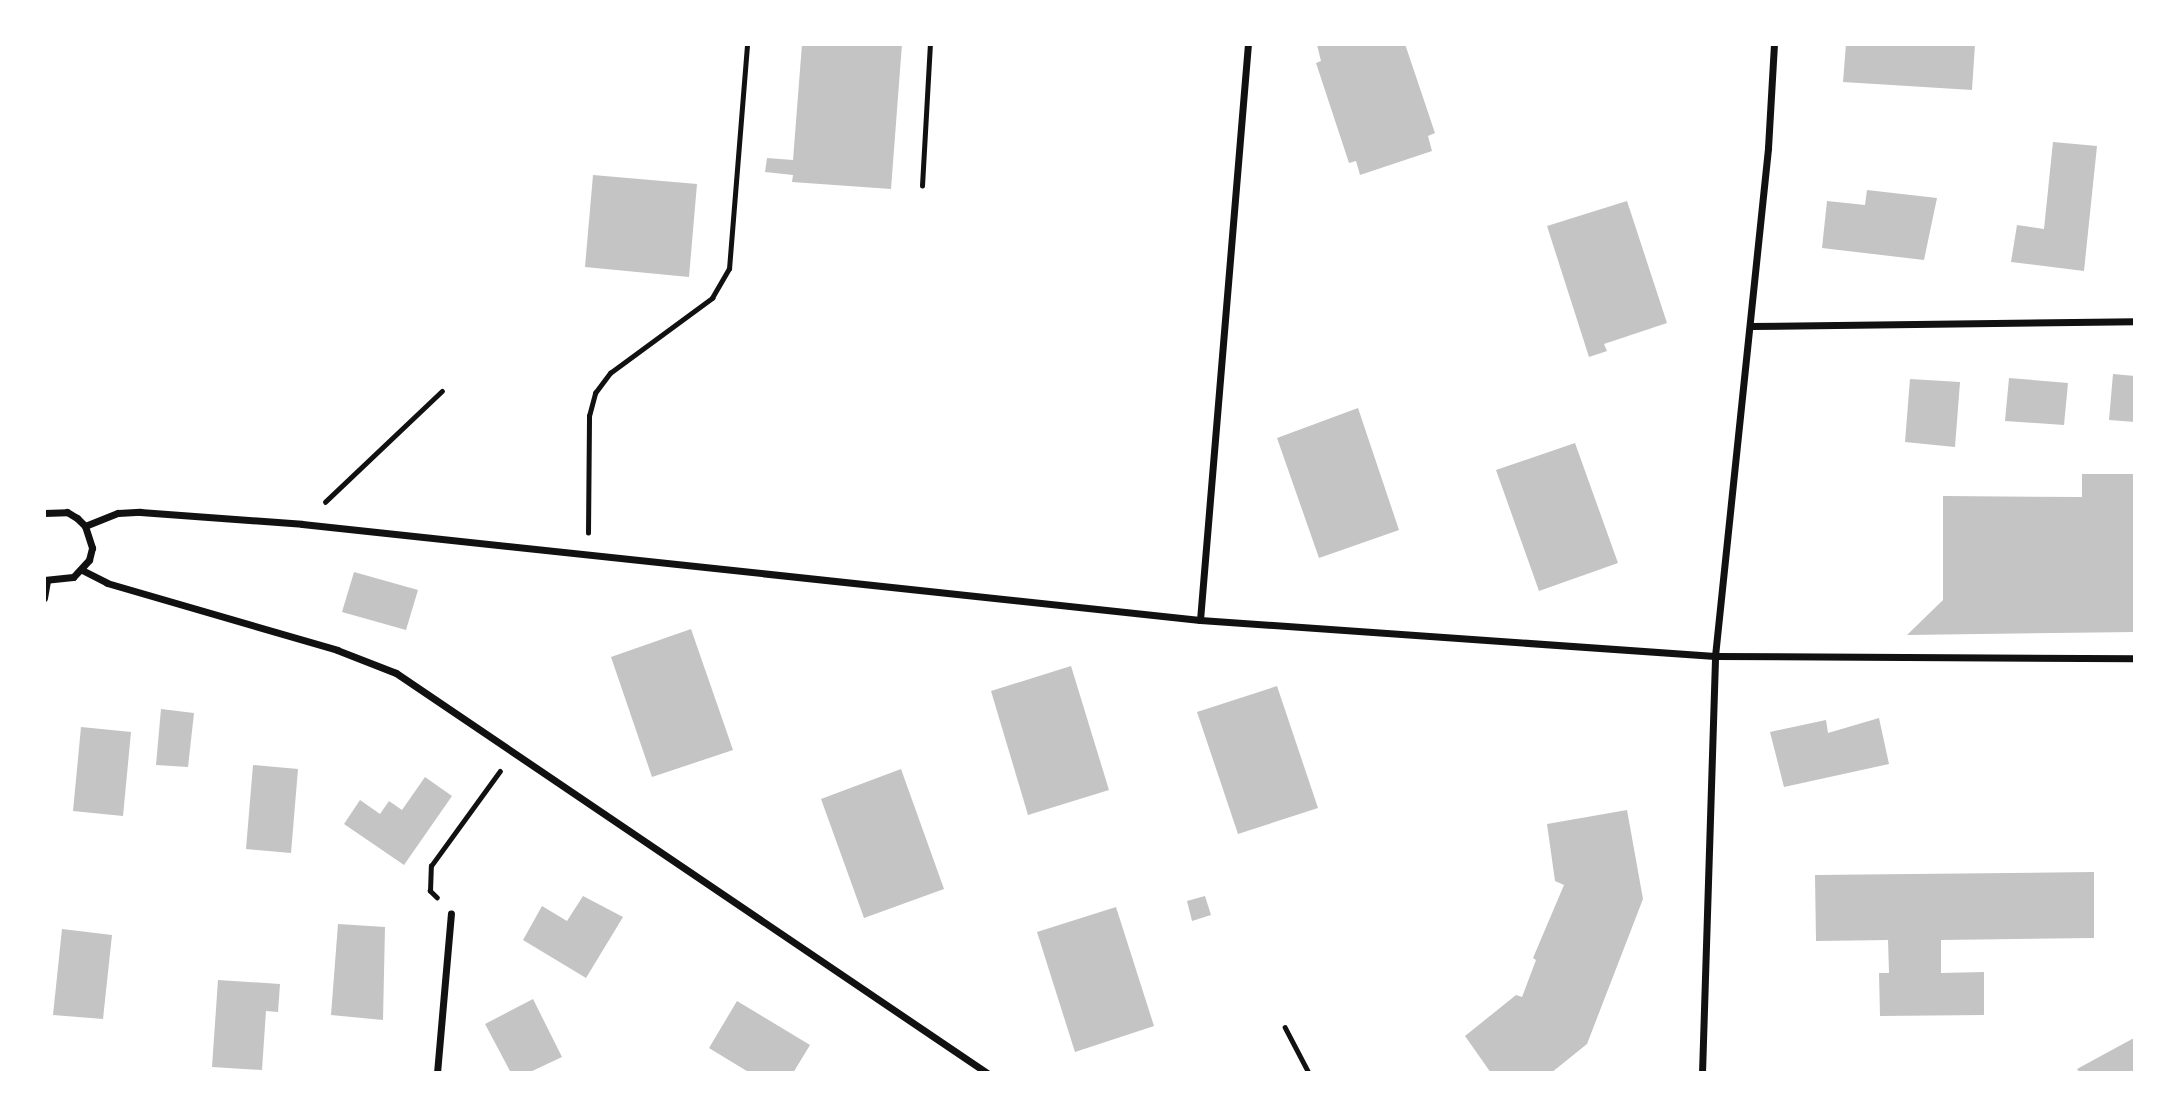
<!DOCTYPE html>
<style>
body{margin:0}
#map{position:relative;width:2179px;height:1117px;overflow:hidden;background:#fff;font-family:"Archivo Narrow",sans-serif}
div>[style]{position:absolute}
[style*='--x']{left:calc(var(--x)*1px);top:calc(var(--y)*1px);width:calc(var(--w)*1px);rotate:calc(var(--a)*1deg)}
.building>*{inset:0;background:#c4c4c4}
.path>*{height:4.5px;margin:-2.25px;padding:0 2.25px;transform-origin:2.25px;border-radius:2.25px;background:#111}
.minor>*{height:7px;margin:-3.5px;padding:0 3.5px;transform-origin:3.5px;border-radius:3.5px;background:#111}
span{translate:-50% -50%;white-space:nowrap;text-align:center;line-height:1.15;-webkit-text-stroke:7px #fff;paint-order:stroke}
.frame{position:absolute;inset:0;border:46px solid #fff;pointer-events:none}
</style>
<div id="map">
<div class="building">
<i style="clip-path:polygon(802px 44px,902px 44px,891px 189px,792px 182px,793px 175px,765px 172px,767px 158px,793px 160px)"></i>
<i style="clip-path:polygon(1405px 44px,1435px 133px,1428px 136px,1432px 151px,1360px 175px,1356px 161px,1349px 163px,1316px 63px,1321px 61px,1317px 45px)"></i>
<i style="clip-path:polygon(1846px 44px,1975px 44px,1972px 90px,1843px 82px)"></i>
<i style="clip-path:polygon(2053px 142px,2097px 146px,2084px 271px,2011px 262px,2017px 225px,2044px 229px)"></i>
<i style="clip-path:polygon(593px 175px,697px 184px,689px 277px,585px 267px)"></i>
<i style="clip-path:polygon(1867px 190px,1937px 198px,1924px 260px,1822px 248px,1827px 201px,1865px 205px)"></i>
<i style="clip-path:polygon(1627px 201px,1667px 323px,1604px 344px,1607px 351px,1589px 357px,1547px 226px)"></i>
<i style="clip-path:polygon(2113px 374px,2135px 376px,2135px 422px,2109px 420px)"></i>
<i style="clip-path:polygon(2009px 378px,2068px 383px,2064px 425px,2005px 421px)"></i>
<i style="clip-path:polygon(1910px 379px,1960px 382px,1955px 447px,1905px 442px)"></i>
<i style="clip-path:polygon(1358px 408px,1399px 530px,1319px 558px,1277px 438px)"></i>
<i style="clip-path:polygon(1575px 443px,1618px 563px,1539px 591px,1496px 470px)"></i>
<i style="clip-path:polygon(2082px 474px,2135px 474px,2135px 632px,1907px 635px,1943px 600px,1943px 496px,2082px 497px)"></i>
<i style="clip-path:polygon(354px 572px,418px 590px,406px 630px,342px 612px)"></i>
<i style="clip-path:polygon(691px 629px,733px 750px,652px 777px,611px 657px)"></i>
<i style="clip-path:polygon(1071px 666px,1109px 790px,1028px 815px,991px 691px)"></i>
<i style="clip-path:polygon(1277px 686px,1318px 808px,1238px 834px,1197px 712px)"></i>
<i style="clip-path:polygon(161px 709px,194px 713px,188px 767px,156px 765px)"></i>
<i style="clip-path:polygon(1879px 718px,1889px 764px,1784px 787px,1770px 732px,1826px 720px,1828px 733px)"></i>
<i style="clip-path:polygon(81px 727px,131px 732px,123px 816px,73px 811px)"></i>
<i style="clip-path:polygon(253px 765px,298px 769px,291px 853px,246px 849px)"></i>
<i style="clip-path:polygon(901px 769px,944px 889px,864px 918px,821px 799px)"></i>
<i style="clip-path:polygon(425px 777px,452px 796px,404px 865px,344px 824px,360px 800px,380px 814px,389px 801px,402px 810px)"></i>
<i style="clip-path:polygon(1627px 810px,1643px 899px,1587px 1044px,1551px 1073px,1491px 1073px,1465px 1036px,1516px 995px,1522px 997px,1536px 960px,1533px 958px,1564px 885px,1555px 881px,1547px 824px)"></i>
<i style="clip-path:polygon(2094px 872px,2094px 938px,1941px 940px,1941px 973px,1984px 972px,1984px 1015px,1880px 1016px,1879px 973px,1889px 973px,1888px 940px,1816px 941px,1815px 875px)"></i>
<i style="clip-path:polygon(583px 896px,623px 917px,586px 978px,523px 940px,542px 906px,567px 921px)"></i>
<i style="clip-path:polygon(1205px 896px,1211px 915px,1192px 921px,1187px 901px)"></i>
<i style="clip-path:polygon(1116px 907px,1154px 1026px,1075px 1052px,1037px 932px)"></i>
<i style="clip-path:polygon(338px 924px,385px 927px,383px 1020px,331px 1015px)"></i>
<i style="clip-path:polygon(62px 929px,112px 935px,103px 1019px,53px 1015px)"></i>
<i style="clip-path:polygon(218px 980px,280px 984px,278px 1012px,266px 1011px,262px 1070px,212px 1067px)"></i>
<i style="clip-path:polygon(533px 999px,562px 1057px,528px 1073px,511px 1073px,485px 1024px)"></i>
<i style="clip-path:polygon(737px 1001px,810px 1045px,793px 1073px,750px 1073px,709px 1048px)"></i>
<i style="clip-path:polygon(2134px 1038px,2135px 1073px,2080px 1073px,2077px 1069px)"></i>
</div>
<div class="path">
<i style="--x:922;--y:186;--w:142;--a:-86.8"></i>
<i style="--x:325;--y:502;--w:161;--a:-43.5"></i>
<i style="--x:588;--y:533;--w:117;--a:-89.5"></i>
<i style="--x:589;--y:416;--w:24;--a:-75"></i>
<i style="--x:595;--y:393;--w:25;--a:-53"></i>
<i style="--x:610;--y:373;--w:127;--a:-36.3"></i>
<i style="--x:712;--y:298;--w:34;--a:-60"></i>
<i style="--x:729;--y:269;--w:226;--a:-85.4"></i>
<i style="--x:437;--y:898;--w:10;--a:-135"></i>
<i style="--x:430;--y:891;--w:25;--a:-88"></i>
<i style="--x:431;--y:866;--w:117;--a:-54"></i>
<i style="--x:1285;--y:1027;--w:52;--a:62.4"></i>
</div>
<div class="minor">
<i style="--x:1750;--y:326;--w:385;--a:-0.7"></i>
<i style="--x:44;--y:513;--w:23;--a:-2"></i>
<i style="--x:67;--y:512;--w:12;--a:31"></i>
<i style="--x:77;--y:518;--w:11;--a:45"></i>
<i style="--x:85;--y:526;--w:23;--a:72"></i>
<i style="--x:92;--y:548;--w:12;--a:104"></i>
<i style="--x:89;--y:560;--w:23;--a:133"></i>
<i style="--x:73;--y:577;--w:29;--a:174"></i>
<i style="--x:85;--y:526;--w:35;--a:-22"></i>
<i style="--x:118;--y:513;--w:22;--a:-3"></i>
<i style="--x:140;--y:512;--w:162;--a:4.2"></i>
<i style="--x:302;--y:524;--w:903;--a:6.1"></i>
<i style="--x:1200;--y:620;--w:516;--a:4"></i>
<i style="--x:1715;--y:656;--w:420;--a:0.3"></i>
<i style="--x:82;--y:570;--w:28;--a:27"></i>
<i style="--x:107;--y:583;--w:240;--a:16.2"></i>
<i style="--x:337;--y:650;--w:63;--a:21.3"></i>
<i style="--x:396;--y:673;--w:714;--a:34.09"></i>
<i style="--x:44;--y:598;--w:17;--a:-80"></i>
<i style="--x:1200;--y:620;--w:578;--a:-85.24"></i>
<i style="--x:437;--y:1073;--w:160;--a:-85"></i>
<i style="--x:1702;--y:1073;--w:417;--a:-88.2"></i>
<i style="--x:1715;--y:656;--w:511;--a:-84.04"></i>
<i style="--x:1768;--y:148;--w:104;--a:-86.7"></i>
</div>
<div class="frame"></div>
</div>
